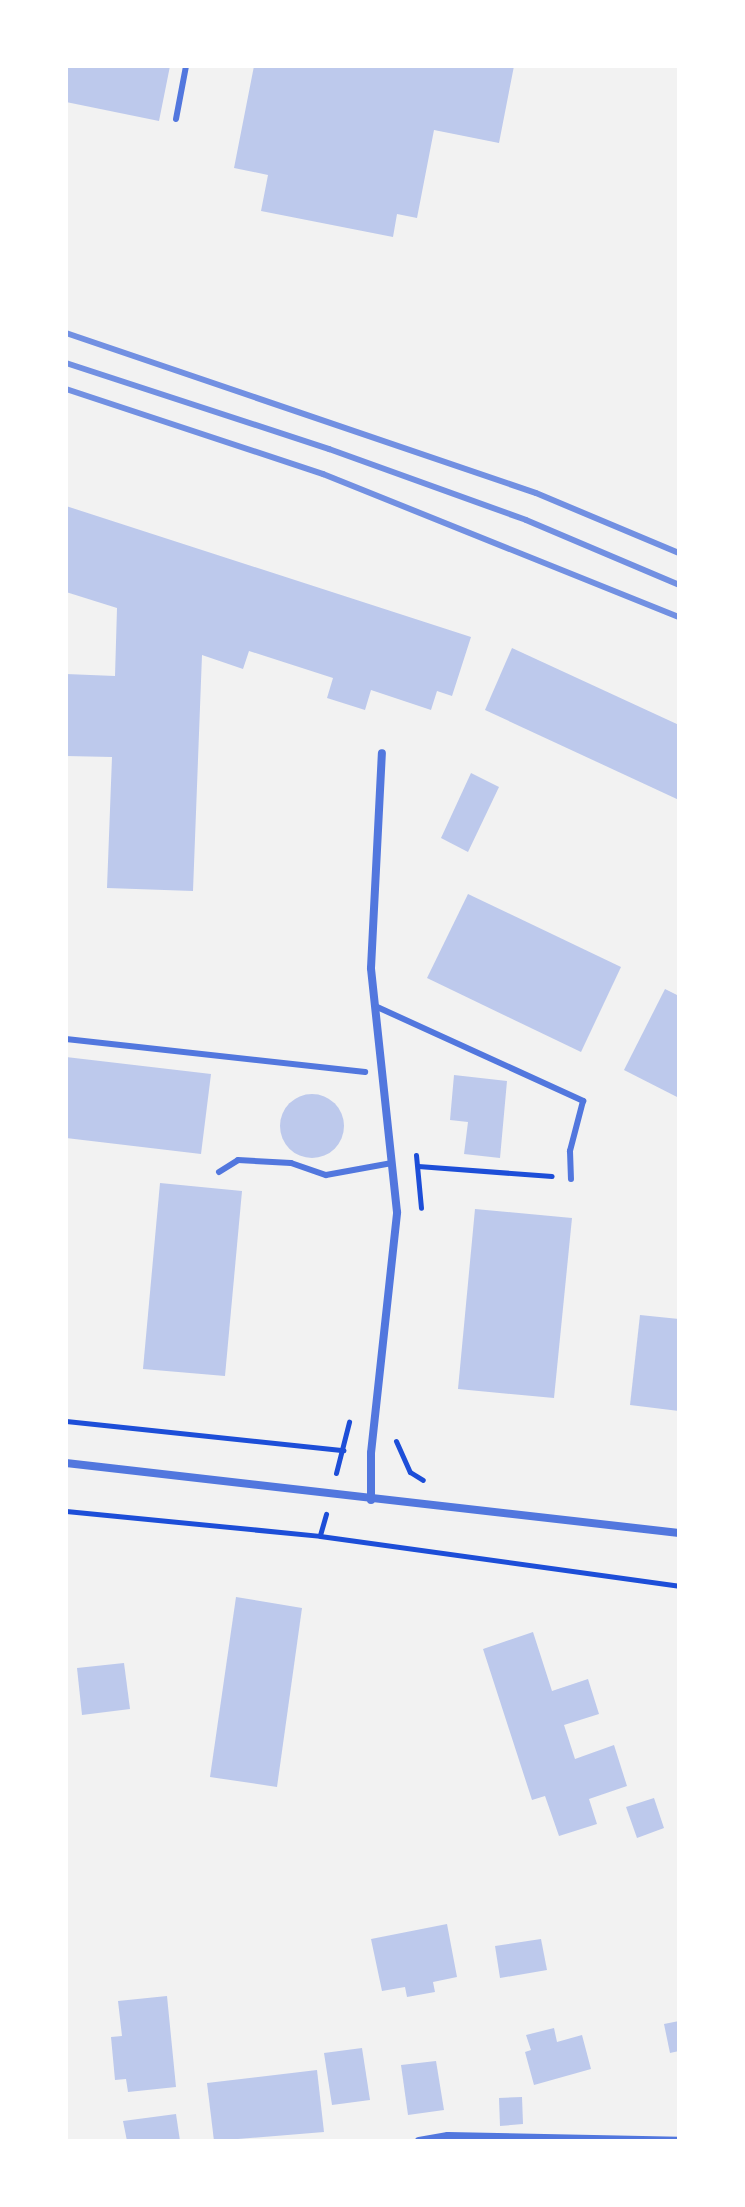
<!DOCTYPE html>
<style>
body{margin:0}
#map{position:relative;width:745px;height:2207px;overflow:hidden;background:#f2f2f2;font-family:Poppins,sans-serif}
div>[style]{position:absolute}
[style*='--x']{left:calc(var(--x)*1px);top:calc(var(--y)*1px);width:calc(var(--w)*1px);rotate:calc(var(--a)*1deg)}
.building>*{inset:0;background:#bdc9ec}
.round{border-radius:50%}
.path>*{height:5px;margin:-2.5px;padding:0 2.5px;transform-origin:2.5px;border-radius:2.5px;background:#1d4ed8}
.service>*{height:6px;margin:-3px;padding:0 3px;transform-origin:3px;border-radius:3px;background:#5277de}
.minor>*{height:8px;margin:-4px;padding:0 4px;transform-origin:4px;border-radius:4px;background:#5277de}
.rail>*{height:6px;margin:-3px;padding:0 3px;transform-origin:3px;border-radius:3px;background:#7290e2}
span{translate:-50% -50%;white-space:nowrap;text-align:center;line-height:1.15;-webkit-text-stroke:6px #fff;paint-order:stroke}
.frame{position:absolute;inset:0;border:68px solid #fff;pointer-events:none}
</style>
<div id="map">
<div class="building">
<i style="clip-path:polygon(66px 66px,170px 66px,159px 121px,66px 102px)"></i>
<i style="clip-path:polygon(254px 66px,514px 66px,499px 143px,434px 130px,417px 218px,397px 214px,393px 237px,261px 211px,268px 175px,234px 168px)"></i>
<i style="clip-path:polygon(66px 506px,471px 637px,452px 696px,437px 691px,431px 710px,371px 690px,365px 710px,327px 698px,333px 678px,249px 651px,243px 669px,202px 655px,193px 891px,107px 888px,112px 757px,66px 756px,66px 674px,115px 676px,117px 608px,66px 592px)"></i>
<i style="clip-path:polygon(512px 648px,679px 725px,679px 800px,485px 710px)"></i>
<i style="clip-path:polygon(471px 773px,499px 787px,468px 852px,441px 838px)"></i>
<i style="clip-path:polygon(468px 894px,621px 967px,581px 1052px,427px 978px)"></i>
<i style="clip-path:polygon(665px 989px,679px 996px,679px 1098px,624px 1070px)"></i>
<i style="clip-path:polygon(66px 1057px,211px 1074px,201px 1154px,66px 1138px)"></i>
<i style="clip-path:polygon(454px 1075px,507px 1081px,500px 1158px,464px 1154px,468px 1122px,450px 1120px)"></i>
<i class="round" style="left:280px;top:1094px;width:64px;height:64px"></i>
<i style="clip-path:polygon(160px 1183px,242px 1191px,225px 1376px,143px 1369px)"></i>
<i style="clip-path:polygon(475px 1209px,572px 1218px,554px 1398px,458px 1389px)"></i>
<i style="clip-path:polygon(640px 1315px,679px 1319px,679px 1411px,630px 1405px)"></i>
<i style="clip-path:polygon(236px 1597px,302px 1608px,277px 1787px,210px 1777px)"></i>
<i style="clip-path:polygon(533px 1632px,552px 1691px,588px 1679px,599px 1714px,564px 1725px,575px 1759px,614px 1745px,627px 1786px,589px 1799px,597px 1824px,559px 1836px,545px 1796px,532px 1800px,483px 1649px)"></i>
<i style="clip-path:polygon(124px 1663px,130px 1709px,82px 1715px,77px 1668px)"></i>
<i style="clip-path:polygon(654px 1798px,664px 1828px,637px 1838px,626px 1807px)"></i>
<i style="clip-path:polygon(447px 1924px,457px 1977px,433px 1982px,435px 1992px,407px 1997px,405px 1987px,382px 1991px,371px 1939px)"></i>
<i style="clip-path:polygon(541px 1939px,547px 1970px,500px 1978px,495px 1946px)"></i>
<i style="clip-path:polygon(167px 1996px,176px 2087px,128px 2092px,126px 2079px,115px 2080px,111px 2037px,122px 2036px,118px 2001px)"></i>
<i style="clip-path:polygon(679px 2021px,679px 2051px,670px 2053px,664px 2024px)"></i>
<i style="clip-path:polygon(554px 2028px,557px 2042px,582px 2035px,591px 2069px,534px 2085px,525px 2052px,531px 2050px,526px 2035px)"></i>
<i style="clip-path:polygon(362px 2048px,370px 2100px,332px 2105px,324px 2053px)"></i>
<i style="clip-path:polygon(436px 2061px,444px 2110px,408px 2115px,401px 2065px)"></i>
<i style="clip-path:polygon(317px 2070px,324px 2132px,214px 2141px,207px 2083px)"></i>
<i style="clip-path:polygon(522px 2097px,523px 2124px,500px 2126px,499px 2098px)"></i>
<i style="clip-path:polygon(176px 2114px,180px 2141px,127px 2141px,123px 2121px)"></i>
</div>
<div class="path">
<i style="--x:416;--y:1155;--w:53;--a:84.6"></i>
<i style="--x:418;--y:1166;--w:134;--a:4.3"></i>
<i style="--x:66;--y:1421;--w:279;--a:6"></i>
<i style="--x:396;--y:1441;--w:34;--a:66"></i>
<i style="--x:410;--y:1472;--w:15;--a:32"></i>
<i style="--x:336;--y:1473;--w:53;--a:-75.7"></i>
<i style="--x:66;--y:1511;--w:255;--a:5.6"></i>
<i style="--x:320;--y:1536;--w:362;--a:7.9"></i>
<i style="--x:320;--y:1535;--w:22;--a:-74"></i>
</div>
<div class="service">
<i style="--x:176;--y:119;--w:54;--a:-79.3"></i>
<i style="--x:375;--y:1006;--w:229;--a:24.5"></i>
<i style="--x:583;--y:1101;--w:52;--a:104.6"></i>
<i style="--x:570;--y:1151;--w:28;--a:88"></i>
<i style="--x:66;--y:1039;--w:301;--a:6.3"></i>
<i style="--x:219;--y:1172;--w:22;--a:-32"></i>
<i style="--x:238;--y:1160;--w:53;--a:3.2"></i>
<i style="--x:291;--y:1163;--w:37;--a:19"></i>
<i style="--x:326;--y:1175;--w:67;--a:-10.3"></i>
</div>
<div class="minor">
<i style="--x:66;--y:1463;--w:617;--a:6.51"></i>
<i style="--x:371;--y:1500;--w:47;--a:-90"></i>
<i style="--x:371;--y:1453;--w:242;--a:-83.8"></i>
<i style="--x:397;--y:1212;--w:245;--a:-96.1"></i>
<i style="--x:371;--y:968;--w:215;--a:-87.1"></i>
<i style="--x:419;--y:2141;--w:29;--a:-10"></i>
<i style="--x:448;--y:2136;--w:231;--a:1.2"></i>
</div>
<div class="rail">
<i style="--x:66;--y:333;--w:496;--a:18.8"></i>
<i style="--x:536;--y:493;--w:155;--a:22.8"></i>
<i style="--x:66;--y:363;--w:277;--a:18.1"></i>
<i style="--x:329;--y:449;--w:209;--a:19.8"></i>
<i style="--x:526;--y:520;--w:166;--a:23"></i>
<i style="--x:66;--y:389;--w:271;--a:18.3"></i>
<i style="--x:323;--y:474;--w:384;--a:21.9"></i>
</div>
<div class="frame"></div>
</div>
